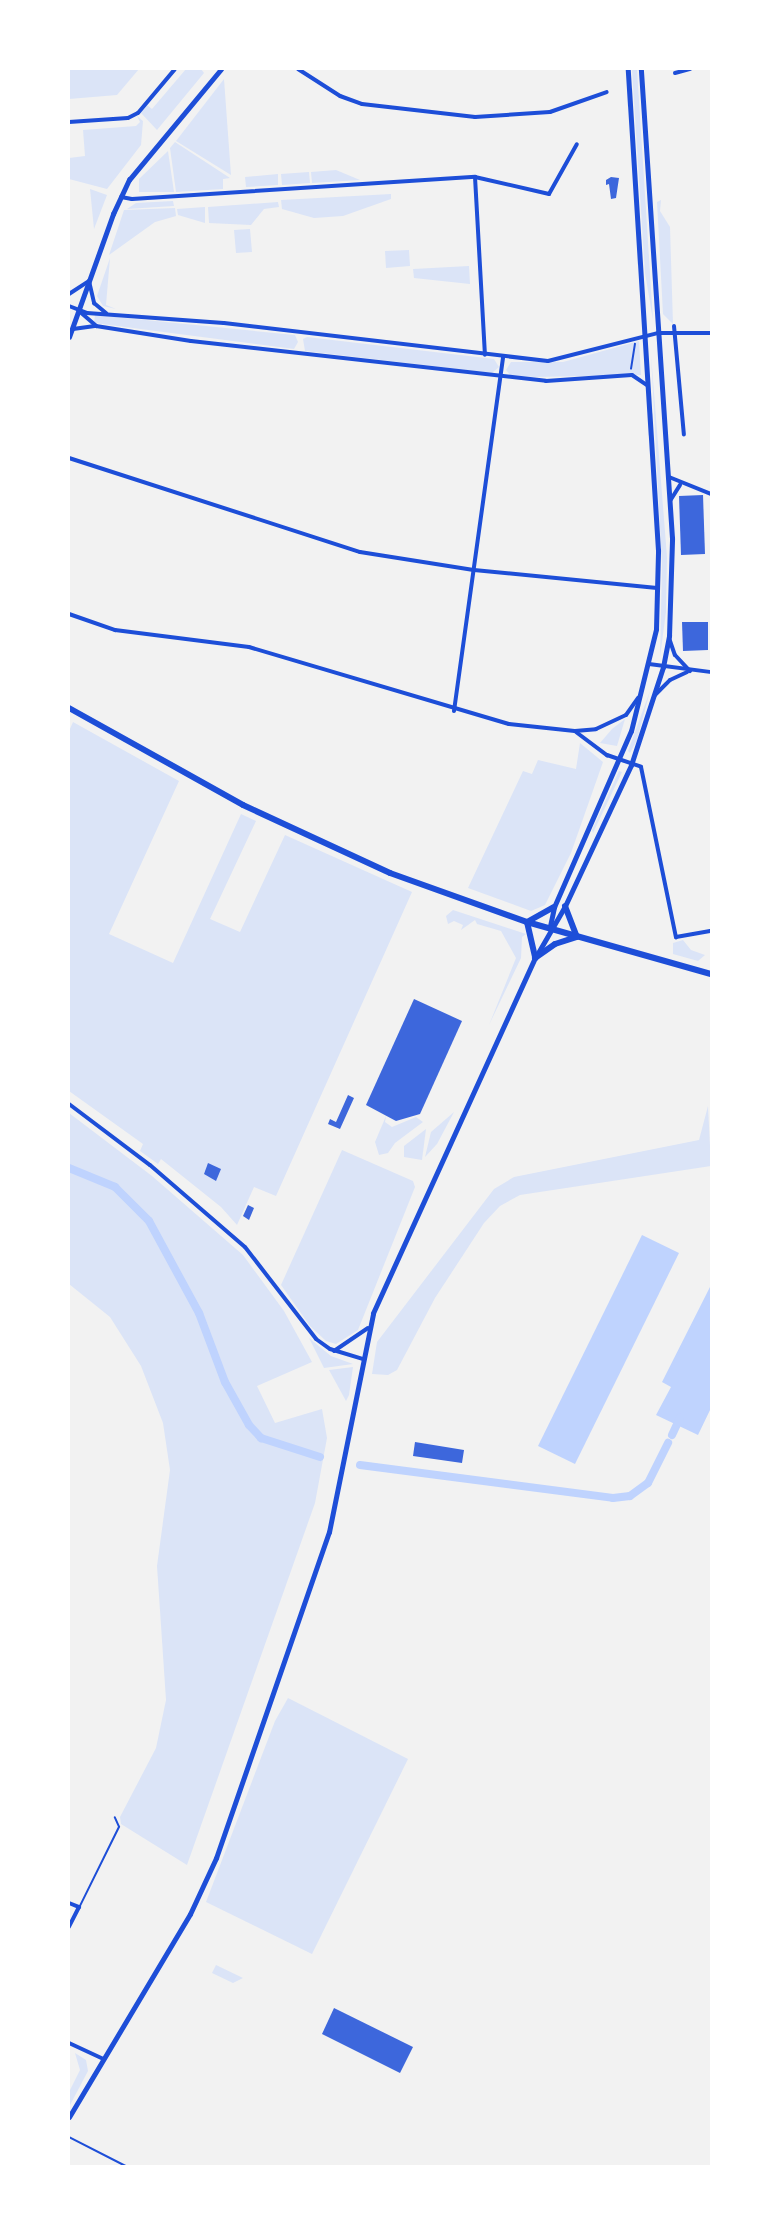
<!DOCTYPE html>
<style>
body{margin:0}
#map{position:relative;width:780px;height:2235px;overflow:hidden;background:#f2f2f2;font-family:Montserrat,sans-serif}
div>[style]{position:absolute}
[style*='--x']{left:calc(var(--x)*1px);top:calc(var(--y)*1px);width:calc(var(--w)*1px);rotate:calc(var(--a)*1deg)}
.green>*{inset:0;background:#dbe4f7}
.water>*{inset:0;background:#bfd3fe}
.canal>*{height:8px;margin:-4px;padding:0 4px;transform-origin:4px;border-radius:4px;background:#bfd3fe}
.building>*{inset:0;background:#3d67dc}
.path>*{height:1.5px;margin:-0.75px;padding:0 0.75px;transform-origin:0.75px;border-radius:0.75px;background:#1d4ed8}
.service>*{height:1.5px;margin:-0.75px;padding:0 0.75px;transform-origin:0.75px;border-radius:0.75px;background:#1d4ed8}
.minor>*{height:4px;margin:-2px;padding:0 2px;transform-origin:2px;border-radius:2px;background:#1d4ed8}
.tertiary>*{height:4.5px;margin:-2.25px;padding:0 2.25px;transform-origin:2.25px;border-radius:2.25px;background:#1d4ed8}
.secondary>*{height:5px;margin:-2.5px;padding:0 2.5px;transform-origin:2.5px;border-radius:2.5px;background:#1d4ed8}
.primary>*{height:6px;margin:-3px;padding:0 3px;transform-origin:3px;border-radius:3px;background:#1d4ed8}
span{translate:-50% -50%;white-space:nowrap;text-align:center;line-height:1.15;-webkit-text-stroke:4.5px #fff;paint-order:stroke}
.frame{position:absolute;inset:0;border:70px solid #fff;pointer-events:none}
</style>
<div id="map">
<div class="green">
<i style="clip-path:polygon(69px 69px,139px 69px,117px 95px,69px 99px)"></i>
<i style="clip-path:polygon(186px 69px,201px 69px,204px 73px,157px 130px,141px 113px,147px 105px,152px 109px)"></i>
<i style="clip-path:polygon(632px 69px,637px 69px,653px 320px,645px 273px)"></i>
<i style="clip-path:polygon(224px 79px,231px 175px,176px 141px)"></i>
<i style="clip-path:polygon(137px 116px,143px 121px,141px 145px,107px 189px,69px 179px,69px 158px,85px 156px,83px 130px,136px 126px,140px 122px)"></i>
<i style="clip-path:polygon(175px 142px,230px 178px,223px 179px,223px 189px,176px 192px,170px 148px)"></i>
<i style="clip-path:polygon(168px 151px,174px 192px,139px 192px,139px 179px)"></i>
<i style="clip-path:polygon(336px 170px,360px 180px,312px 183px,311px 172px)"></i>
<i style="clip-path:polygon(309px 172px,310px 183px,282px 185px,281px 174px)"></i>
<i style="clip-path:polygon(278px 174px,278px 185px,246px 187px,245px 177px)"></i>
<i style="clip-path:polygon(90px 189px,107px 195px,94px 229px)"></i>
<i style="clip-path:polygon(391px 194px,391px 199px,343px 216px,314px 218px,282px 209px,281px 200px)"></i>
<i style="clip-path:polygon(661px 200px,660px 211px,670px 227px,673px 324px,663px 314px,657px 202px)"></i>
<i style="clip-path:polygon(173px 201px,174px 206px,127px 209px,136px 203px)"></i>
<i style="clip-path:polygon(278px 202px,279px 207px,264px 209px,251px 225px,209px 223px,208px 207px)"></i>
<i style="clip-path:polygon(205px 207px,205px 223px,178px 215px,177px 209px)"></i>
<i style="clip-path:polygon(175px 208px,176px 216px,155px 222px,109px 255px,124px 210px)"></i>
<i style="clip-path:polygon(250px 229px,252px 252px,236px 253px,234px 230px)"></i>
<i style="clip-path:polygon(409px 250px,410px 266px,386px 268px,385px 251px)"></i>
<i style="clip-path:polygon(110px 258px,106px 305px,116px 309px,103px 306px,97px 296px)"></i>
<i style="clip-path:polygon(469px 266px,470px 284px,414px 278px,413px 269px)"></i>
<i style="clip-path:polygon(95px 315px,295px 335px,298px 342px,294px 349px,94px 323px)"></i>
<i style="clip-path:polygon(307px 337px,494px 359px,499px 367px,492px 373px,305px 351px,303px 339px)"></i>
<i style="clip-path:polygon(639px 341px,641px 375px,534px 377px,510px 375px,506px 370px,511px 362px,563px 362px)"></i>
<i style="clip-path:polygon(651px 355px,667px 557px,666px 612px,660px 657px,662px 564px)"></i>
<i style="clip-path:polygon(650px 691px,637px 740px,630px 753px,628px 751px)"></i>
<i style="clip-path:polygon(625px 719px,617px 746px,600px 743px,612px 729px)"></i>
<i style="clip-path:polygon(73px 722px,179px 781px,109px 934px,173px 963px,241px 814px,256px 821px,210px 919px,240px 932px,285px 835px,412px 892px,276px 1196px,254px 1187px,237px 1225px,221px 1207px,161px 1159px,158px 1164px,140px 1151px,143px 1144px,69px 1091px,69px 731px)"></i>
<i style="clip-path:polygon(580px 743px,603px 762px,571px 853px,545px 905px,531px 911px,468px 888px,523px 771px,532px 774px,538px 760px,576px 769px)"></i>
<i style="clip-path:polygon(619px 771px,622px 772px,593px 833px,592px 830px)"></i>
<i style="clip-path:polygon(453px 910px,526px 934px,522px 937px,521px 958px,489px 1025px,516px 958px,501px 931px,477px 924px,475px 920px,461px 930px,463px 925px,454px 921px,448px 924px,446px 916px)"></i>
<i style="clip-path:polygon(683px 940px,691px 950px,705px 955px,698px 961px,673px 954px,673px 943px)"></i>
<i style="clip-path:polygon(708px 1106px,711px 1166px,520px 1195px,500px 1206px,484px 1223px,435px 1298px,397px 1370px,388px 1375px,372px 1374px,377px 1342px,494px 1189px,514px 1177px,699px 1140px)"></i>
<i style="clip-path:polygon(454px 1112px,437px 1144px,425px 1157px,431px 1132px)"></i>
<i style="clip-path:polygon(69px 1113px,152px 1176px,243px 1255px,284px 1311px,312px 1362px,257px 1386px,275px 1423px,322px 1409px,327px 1438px,315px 1503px,187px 1865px,121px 1824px,120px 1817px,156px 1748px,166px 1700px,157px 1566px,170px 1470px,163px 1423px,141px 1366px,110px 1317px,69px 1284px)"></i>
<i style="clip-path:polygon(386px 1116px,385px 1122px,392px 1127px,416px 1117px,423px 1122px,395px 1143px,388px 1153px,379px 1155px,375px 1142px)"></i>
<i style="clip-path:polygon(426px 1129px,422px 1160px,404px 1157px,404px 1146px)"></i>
<i style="clip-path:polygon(342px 1150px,413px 1181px,415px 1187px,358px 1330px,336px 1344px,326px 1341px,310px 1326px,281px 1285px)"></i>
<i style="clip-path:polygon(309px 1338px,331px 1356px,353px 1364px,324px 1368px)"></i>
<i style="clip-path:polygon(353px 1367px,349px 1395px,346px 1401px,329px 1370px)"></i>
<i style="clip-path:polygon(288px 1698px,408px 1759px,312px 1954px,206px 1902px,275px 1721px)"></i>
<i style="clip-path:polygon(216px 1965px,243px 1978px,233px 1983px,212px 1973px)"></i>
<i style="clip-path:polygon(75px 2053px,86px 2060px,88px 2071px,69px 2107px,69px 2092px,80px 2070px)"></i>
</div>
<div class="water">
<i style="clip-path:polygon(642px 1235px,679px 1253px,575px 1464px,538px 1446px)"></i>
<i style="clip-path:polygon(711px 1285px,711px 1408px,698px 1435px,656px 1415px,671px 1387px,662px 1382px)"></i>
</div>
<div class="canal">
<i style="--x:69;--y:1168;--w:50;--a:22.4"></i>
<i style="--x:115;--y:1187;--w:48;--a:45"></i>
<i style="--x:149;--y:1221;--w:105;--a:61.5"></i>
<i style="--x:199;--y:1313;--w:74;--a:69.4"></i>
<i style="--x:225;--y:1382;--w:49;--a:60.8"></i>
<i style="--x:249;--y:1425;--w:18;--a:47"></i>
<i style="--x:261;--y:1438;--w:62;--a:17.9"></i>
<i style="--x:672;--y:1435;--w:19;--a:-65"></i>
<i style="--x:360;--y:1465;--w:255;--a:7.4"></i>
<i style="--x:613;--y:1498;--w:17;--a:-7"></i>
<i style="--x:630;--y:1496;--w:22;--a:-36"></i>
<i style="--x:648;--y:1483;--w:45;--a:-63.4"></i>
</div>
<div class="building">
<i style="clip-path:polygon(611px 177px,619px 178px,616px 198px,611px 199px,609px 184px,606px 185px,606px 180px)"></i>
<i style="clip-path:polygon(703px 495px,705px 554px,681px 555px,679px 496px)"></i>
<i style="clip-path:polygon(682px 622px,708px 622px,708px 650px,683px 651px)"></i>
<i style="clip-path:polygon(414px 999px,462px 1021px,420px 1114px,396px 1121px,366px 1105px)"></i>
<i style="clip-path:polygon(348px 1095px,354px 1098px,340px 1129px,328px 1124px,330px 1119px,336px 1122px)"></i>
<i style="clip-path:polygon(208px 1163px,221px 1169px,216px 1181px,204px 1174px)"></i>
<i style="clip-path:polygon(248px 1205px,254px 1208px,249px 1220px,243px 1216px)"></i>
<i style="clip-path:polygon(415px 1442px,464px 1450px,462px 1463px,413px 1456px)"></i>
<i style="clip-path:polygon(334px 2008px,413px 2047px,400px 2073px,322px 2034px)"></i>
</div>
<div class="path">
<i style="--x:631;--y:369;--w:25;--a:-81"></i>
</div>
<div class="service">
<i style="--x:80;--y:1906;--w:88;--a:-63.7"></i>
<i style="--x:119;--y:1827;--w:10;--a:-114"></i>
<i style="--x:69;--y:2137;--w:64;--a:27"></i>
</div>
<div class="minor">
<i style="--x:298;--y:69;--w:50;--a:32.7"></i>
<i style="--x:340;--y:96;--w:23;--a:20"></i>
<i style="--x:362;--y:104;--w:114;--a:6.6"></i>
<i style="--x:475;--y:117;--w:75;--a:-3.8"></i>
<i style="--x:550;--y:112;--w:60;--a:-19.3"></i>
<i style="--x:675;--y:73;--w:16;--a:-15"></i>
<i style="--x:69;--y:122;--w:59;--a:-3.9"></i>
<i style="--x:128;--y:118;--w:11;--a:-27"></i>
<i style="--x:138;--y:113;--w:57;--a:-49.9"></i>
<i style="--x:475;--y:177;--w:76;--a:12.9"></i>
<i style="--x:549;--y:194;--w:57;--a:-60.8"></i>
<i style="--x:121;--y:197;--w:11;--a:10"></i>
<i style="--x:132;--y:199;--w:344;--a:-3.7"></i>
<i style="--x:475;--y:177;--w:178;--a:86.8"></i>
<i style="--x:69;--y:294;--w:24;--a:-33"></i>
<i style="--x:89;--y:281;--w:23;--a:77"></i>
<i style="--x:94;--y:303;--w:16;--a:40"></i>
<i style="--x:69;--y:306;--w:19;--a:21"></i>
<i style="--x:87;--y:313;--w:137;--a:4.2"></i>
<i style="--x:224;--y:323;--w:326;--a:6.7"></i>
<i style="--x:548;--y:361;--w:114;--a:-14.3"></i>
<i style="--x:658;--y:333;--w:53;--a:0"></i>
<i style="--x:79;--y:311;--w:23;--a:41"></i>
<i style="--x:96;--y:326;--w:96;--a:9"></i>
<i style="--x:191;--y:341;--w:357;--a:6.4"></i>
<i style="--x:546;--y:381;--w:86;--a:-4"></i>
<i style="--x:632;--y:375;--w:18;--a:34"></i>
<i style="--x:674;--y:326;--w:109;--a:84.8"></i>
<i style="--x:73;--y:329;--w:22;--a:-8"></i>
<i style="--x:69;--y:458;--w:306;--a:17.9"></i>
<i style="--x:360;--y:552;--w:115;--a:9"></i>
<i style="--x:474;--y:570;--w:184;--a:5.6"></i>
<i style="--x:669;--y:477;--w:45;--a:22"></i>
<i style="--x:670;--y:501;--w:19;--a:-58"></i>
<i style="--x:69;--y:614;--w:49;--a:19.2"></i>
<i style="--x:115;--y:630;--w:135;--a:7.2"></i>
<i style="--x:249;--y:647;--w:271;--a:16.5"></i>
<i style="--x:509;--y:724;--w:66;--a:6.1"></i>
<i style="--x:575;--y:731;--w:21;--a:-5"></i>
<i style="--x:596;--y:729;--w:33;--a:-25"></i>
<i style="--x:626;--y:715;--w:21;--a:-55"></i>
<i style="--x:669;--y:638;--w:18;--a:71"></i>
<i style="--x:675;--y:655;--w:22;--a:47"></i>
<i style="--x:649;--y:664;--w:63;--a:7.4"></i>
<i style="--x:655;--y:695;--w:21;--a:-45"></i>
<i style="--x:670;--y:680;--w:19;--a:-25"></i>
<i style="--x:454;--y:711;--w:357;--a:-82.1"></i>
<i style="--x:576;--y:732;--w:39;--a:37"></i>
<i style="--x:607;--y:755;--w:36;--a:19"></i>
<i style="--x:641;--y:767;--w:174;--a:78.4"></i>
<i style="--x:676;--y:937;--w:36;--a:-10"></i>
<i style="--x:69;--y:1104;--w:101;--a:37"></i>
<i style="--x:150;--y:1165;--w:125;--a:40.8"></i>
<i style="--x:245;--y:1247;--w:116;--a:52.3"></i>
<i style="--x:316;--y:1339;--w:17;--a:36"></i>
<i style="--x:330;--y:1349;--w:34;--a:17"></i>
<i style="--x:334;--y:1351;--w:41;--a:-34.1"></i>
<i style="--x:69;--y:1903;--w:11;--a:22"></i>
<i style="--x:79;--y:1907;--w:22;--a:117"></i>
<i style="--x:69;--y:2043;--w:38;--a:25"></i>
</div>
<div class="tertiary">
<i style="--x:69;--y:337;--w:131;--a:-70.3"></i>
<i style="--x:113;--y:214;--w:38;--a:-65"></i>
<i style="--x:129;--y:180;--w:144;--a:-50.3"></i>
</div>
<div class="secondary">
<i style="--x:550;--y:926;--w:19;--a:-78"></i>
<i style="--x:554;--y:907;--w:192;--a:-66.4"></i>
<i style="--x:631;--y:731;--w:105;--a:-76.2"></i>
<i style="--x:656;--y:629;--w:79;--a:-88.5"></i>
<i style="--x:658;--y:550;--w:482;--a:-93.6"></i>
<i style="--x:69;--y:2117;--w:236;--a:-59.2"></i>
<i style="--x:190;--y:1914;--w:62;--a:-65.1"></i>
<i style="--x:216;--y:1858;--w:345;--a:-70.9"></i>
<i style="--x:329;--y:1532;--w:223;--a:-78.6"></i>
<i style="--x:373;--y:1313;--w:390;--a:-65.5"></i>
<i style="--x:535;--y:958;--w:60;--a:-60"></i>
<i style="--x:565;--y:906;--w:156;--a:-64.9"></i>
<i style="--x:631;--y:765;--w:103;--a:-71.9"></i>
<i style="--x:663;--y:667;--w:32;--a:-79"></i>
<i style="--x:669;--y:636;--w:98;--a:-88.2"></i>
<i style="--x:672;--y:538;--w:470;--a:-93.8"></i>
</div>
<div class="primary">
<i style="--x:69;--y:708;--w:199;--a:29.1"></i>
<i style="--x:243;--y:805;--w:162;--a:24.8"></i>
<i style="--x:390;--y:873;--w:145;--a:19.7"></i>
<i style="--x:527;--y:922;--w:191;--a:15.8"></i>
<i style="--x:565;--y:906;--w:33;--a:69"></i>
<i style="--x:527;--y:922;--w:37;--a:77"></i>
<i style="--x:535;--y:958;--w:24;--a:-35"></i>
<i style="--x:555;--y:944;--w:23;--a:-18"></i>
<i style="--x:527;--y:922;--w:31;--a:-29"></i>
</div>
<div class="frame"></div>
</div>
